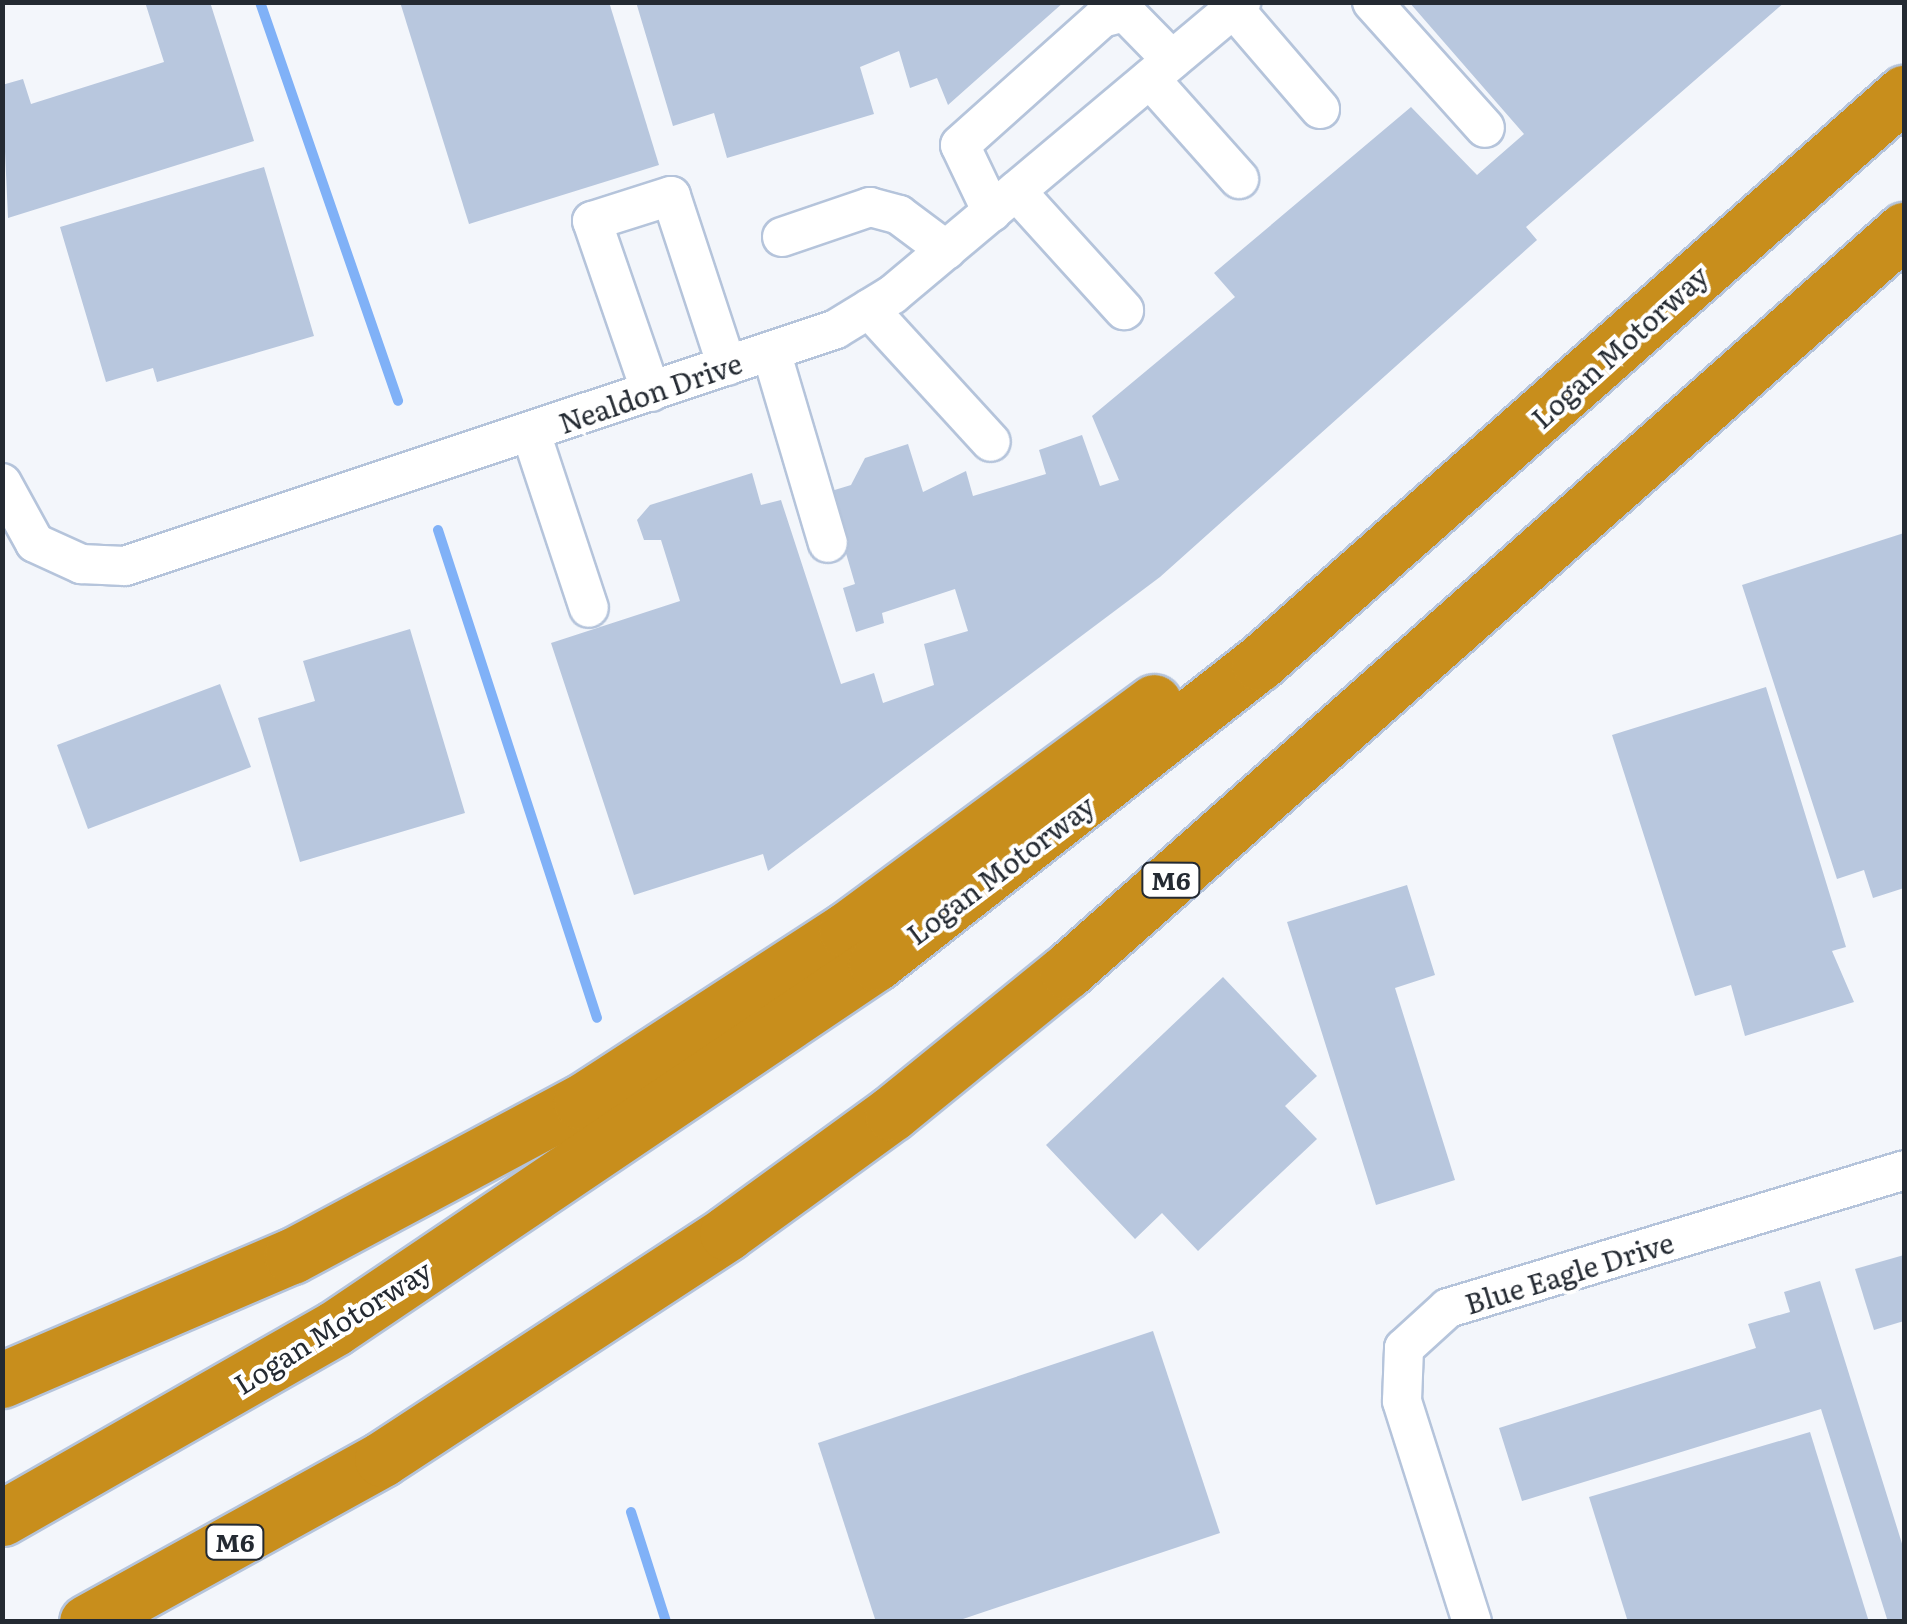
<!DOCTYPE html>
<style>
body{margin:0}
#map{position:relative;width:1907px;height:1624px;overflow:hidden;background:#f3f6fb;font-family:Literata,serif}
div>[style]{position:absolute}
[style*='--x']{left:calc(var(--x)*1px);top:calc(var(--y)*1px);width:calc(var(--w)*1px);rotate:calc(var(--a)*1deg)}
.stream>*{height:10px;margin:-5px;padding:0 5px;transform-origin:5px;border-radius:5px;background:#80b1f7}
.building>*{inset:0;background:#b8c7de}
.roads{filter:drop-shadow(2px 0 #b5c4db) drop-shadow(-2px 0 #b5c4db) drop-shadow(0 2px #b5c4db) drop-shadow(0 -2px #b5c4db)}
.minor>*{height:38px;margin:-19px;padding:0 19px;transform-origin:19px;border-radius:19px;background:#fff}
.highway>*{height:55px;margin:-27.5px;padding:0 27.5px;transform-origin:27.5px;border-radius:27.5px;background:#c88e1c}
span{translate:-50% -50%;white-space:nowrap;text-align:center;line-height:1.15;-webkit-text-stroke:8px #fff;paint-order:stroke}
.shield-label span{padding:2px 8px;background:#fff;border:2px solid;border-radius:8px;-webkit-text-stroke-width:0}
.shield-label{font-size:25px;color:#242a32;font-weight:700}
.street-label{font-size:28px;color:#242a32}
.frame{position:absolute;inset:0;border:5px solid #242a32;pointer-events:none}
</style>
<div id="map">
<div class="stream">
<i style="--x:260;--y:2;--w:422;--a:70.9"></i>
<i style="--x:438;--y:530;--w:513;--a:71.95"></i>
<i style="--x:631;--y:1512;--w:115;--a:72.3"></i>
</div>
<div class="building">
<i style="clip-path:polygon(145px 2px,210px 2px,254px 141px,8px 218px,2px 85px,23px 79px,31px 104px,164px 62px)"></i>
<i style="clip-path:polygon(400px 2px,609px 2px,659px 165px,469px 224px)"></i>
<i style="clip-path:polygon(636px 2px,1064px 2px,948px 105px,937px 78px,910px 88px,899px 51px,860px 67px,874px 114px,727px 158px,714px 113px,673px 126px)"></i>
<i style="clip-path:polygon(1409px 2px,1785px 2px,1526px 227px,1537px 240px,1160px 577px,768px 871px,763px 854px,634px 895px,551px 643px,680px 601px,661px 540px,644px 540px,637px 520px,650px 505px,752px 473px,761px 505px,781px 500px,841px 684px,874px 673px,883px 703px,934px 685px,924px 644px,968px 631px,955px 589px,882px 613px,884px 623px,856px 632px,843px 588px,855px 584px,828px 492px,851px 485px,865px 458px,908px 444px,923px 492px,966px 471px,973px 496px,1046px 474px,1039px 450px,1082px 435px,1100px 486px,1119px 480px,1092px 416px,1235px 297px,1214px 273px,1411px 107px,1477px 175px,1524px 134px)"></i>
<i style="clip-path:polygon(264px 167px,314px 336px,157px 382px,153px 368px,106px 382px,60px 227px)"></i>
<i style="clip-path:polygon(1904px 533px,1904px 888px,1873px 898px,1864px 870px,1837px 879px,1742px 585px)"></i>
<i style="clip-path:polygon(410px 629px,465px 813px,300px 862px,258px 718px,315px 701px,303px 661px)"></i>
<i style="clip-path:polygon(220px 684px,251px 767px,88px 829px,57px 745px)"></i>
<i style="clip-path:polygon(1766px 687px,1846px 947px,1832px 951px,1854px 1002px,1745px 1036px,1731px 985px,1695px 996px,1612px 735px)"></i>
<i style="clip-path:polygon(1407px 885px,1435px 975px,1395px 988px,1455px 1180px,1376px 1205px,1287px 922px)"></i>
<i style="clip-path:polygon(1223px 977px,1317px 1076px,1285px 1106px,1317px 1139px,1198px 1251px,1162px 1213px,1135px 1239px,1046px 1145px)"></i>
<i style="clip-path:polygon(1904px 1255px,1904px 1321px,1874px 1330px,1855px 1269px)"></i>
<i style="clip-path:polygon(1820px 1281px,1904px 1550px,1904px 1622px,1888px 1622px,1821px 1409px,1522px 1501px,1499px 1428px,1756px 1348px,1748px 1324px,1790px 1312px,1784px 1292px)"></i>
<i style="clip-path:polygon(1153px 1331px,1220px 1533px,954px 1622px,876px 1622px,818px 1443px)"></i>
<i style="clip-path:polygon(1810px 1432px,1869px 1622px,1628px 1622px,1589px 1497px)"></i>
</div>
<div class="roads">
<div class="minor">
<i style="--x:1372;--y:2;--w:169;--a:48.1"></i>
<i style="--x:1234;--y:9;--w:132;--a:49.3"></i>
<i style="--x:1150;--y:79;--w:134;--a:48.3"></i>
<i style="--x:1016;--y:191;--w:161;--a:47.8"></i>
<i style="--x:992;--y:212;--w:74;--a:-115.5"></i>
<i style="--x:960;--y:145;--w:191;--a:-41.8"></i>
<i style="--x:1102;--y:18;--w:24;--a:-15"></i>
<i style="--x:1125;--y:12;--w:67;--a:45.6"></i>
<i style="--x:782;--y:237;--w:93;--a:-18.8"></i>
<i style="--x:870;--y:207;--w:30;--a:15"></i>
<i style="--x:899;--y:215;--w:59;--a:36.7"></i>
<i style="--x:869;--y:309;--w:180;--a:47.5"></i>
<i style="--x:771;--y:351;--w:200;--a:73.5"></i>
<i style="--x:651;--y:392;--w:181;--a:-109"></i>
<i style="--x:592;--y:221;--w:83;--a:-17.6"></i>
<i style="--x:671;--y:196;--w:179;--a:71.8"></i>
<i style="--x:531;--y:433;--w:184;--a:71.7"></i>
<i style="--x:2;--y:483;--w:68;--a:61.2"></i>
<i style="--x:35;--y:543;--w:51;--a:24.5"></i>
<i style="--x:81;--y:564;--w:44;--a:2.6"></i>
<i style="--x:125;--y:566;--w:749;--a:-18.43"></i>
<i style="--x:836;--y:329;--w:66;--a:-31.3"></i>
<i style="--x:892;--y:295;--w:456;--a:-40"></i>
<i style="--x:1472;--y:1622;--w:232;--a:-107.6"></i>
<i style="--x:1402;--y:1401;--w:53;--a:-87.8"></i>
<i style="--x:1404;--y:1348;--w:59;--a:-42.3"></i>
<i style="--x:1448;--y:1308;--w:476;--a:-16.8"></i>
</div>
<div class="highway">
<i style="--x:2;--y:1380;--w:315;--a:-23.2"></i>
<i style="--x:292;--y:1256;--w:327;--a:-28.1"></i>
<i style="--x:581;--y:1102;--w:316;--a:-33"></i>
<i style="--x:846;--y:930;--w:383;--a:-36.5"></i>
<i style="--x:2;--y:1518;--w:383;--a:-29.7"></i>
<i style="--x:335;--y:1328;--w:653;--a:-34.01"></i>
<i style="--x:876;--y:963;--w:487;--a:-38.1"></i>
<i style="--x:1259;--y:663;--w:861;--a:-41.47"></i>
<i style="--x:87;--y:1622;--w:337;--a:-28.9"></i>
<i style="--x:382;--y:1459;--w:412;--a:-33.2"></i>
<i style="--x:727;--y:1233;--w:204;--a:-36"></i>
<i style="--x:892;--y:1113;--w:225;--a:-39.1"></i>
<i style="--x:1067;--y:971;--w:1118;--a:-41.52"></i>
</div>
</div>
<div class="shield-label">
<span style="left:1171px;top:880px">M6</span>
<span style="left:235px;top:1542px">M6</span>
</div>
<div class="street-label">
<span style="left:1619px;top:346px;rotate:-42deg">Logan Motorway</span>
<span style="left:650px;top:392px;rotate:-19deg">Nealdon Drive</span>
<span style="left:1000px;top:869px;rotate:-37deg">Logan Motorway</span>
<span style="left:1569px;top:1272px;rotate:-17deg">Blue Eagle Drive</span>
<span style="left:332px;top:1326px;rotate:-32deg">Logan Motorway</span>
</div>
<div class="frame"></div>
</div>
